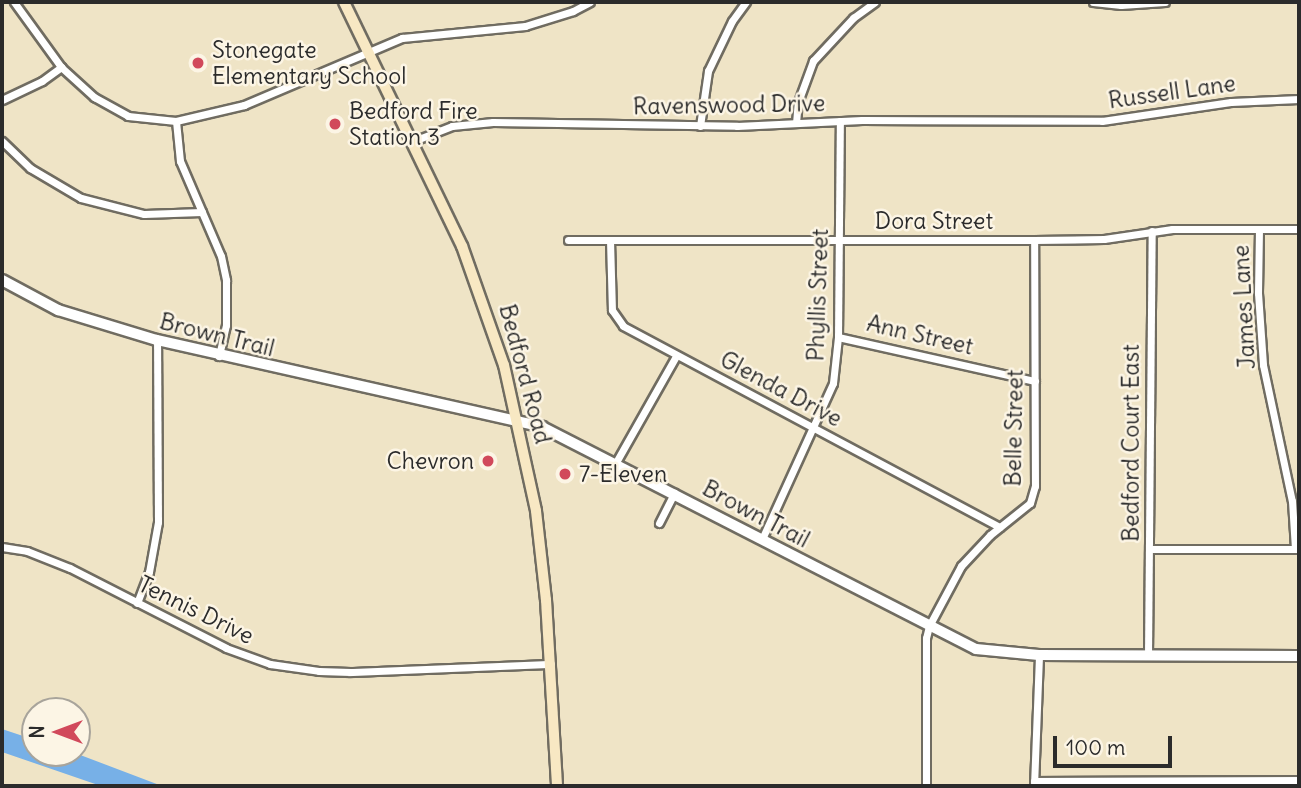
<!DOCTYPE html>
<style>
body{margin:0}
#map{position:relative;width:1301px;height:788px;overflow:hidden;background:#efe4c6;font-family:Delius,sans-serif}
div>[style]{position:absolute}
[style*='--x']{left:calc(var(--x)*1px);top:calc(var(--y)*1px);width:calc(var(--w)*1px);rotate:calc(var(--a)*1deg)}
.water>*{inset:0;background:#77b0e7}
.roads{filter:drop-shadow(2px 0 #706c61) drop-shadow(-2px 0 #706c61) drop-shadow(0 2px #706c61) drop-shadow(0 -2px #706c61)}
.minor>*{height:7px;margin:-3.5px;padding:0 3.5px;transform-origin:3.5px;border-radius:3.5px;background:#fff}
.tertiary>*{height:10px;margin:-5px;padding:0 5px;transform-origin:5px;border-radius:5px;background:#fff}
.secondary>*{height:10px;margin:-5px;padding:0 5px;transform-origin:5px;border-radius:5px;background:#f8e8c3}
.dots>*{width:19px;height:19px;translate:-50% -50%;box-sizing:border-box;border:4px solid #fcf5e5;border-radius:50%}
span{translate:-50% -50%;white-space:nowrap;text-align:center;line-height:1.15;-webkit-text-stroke:5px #fcf5e5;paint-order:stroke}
.poi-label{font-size:23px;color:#2b2b2b}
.left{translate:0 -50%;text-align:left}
.right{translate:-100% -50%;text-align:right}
.street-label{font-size:23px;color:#2b2b2b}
.frame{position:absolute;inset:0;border:4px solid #2b2b2b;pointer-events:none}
.north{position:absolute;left:21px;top:697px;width:70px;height:70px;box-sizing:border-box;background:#fcf5e5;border:2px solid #a8a49b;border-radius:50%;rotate:270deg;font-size:19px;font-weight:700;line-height:28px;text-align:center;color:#2b2b2b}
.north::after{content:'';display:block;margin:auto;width:24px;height:32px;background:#d1495b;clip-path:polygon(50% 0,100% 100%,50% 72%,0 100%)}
.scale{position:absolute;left:1053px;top:736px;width:119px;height:32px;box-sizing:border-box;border:4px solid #2b2b2b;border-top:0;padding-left:9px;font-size:21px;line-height:24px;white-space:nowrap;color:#2b2b2b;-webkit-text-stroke:5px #fcf5e5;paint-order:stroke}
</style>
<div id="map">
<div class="water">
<i style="clip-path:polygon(2px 729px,35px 740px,35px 753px,75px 753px,162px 786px,101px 786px,2px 752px)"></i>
</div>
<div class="roads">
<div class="minor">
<i style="--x:14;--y:2;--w:80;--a:54.1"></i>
<i style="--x:61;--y:67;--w:45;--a:42.3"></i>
<i style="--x:94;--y:97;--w:39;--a:29"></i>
<i style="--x:128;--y:116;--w:48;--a:5.9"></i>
<i style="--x:176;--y:121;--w:70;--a:-13.2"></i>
<i style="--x:244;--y:105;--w:172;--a:-23"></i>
<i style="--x:402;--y:38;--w:124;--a:-5.6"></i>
<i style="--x:525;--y:26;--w:50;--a:-17.4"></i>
<i style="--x:573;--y:11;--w:19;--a:-28"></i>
<i style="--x:1093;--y:2;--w:28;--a:6"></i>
<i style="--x:1121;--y:5;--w:44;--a:-3.9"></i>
<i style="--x:2;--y:100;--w:44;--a:-25.4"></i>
<i style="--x:42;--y:81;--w:24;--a:-36"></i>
<i style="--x:176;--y:121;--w:40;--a:84.3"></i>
<i style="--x:180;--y:161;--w:103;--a:66.7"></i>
<i style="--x:221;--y:256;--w:25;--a:78"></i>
<i style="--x:226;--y:280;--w:45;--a:90"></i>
<i style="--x:226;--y:325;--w:32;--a:103"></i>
<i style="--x:796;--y:123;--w:21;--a:-85"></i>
<i style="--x:798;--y:102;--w:44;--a:-69.9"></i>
<i style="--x:813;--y:61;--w:59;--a:-47.1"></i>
<i style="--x:853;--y:18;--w:27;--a:-36"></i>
<i style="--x:700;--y:126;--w:56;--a:-81.7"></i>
<i style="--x:708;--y:71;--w:55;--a:-64.4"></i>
<i style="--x:732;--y:21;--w:24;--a:-54"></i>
<i style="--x:2;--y:141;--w:39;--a:44"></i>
<i style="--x:30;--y:168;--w:59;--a:30.5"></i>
<i style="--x:81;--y:198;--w:65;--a:14.3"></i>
<i style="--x:144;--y:214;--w:58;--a:-2"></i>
<i style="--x:411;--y:142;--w:44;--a:-21.3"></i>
<i style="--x:452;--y:126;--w:41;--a:-5.6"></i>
<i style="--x:493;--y:122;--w:244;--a:0.9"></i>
<i style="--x:737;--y:126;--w:125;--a:-2.7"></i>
<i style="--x:862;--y:120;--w:240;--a:0.2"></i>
<i style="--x:1102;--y:121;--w:130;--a:-8.4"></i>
<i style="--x:1231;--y:102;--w:68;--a:-2.5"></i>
<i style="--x:1259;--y:229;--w:64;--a:90.9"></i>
<i style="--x:1258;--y:293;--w:72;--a:86"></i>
<i style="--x:1263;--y:365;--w:139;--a:78"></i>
<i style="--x:1292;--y:501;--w:48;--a:86.4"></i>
<i style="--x:568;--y:240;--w:466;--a:0"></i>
<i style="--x:1034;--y:240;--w:70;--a:-0.8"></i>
<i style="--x:1104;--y:239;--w:69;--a:-8.4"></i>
<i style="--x:1172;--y:229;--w:127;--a:0"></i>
<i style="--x:610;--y:240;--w:70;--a:88.4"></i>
<i style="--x:612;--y:310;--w:19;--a:55"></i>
<i style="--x:623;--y:326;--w:427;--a:28.1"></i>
<i style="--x:838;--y:337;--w:202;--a:12.6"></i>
<i style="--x:615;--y:464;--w:124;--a:-60.5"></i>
<i style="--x:659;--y:523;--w:34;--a:-63"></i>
<i style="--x:762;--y:539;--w:171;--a:-65.5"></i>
<i style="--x:833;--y:383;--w:46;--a:-83.8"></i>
<i style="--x:838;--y:337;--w:216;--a:-89.5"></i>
<i style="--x:2;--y:547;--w:25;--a:9"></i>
<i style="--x:27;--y:551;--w:46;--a:21.6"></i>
<i style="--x:70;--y:568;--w:175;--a:27.1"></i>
<i style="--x:226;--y:648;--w:47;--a:20"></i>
<i style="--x:270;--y:664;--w:49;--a:8.1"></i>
<i style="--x:319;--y:671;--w:31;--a:2"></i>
<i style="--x:350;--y:672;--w:201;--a:-2.3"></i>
<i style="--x:1149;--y:549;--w:150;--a:0"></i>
<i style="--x:137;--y:603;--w:33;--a:-69"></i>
<i style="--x:149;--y:572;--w:51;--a:-79.8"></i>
<i style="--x:158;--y:522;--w:182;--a:-90.3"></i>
<i style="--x:1148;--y:656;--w:425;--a:-89.5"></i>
<i style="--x:1034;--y:781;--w:265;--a:-0.2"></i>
<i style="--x:926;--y:786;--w:148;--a:-90"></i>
<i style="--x:926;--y:638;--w:12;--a:-76"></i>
<i style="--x:929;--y:626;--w:68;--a:-61.9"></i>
<i style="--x:961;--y:566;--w:42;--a:-46.9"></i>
<i style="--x:990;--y:535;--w:51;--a:-38.7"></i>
<i style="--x:1030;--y:503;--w:18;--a:-74"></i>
<i style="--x:1035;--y:486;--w:246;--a:-90.2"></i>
<i style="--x:1034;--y:786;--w:131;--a:-87.8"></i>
</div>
<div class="tertiary">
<i style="--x:2;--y:280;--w:64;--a:28.2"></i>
<i style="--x:58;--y:310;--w:103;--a:16.9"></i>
<i style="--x:157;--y:340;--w:395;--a:12.7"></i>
<i style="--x:542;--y:427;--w:487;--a:27.1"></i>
<i style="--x:976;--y:649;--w:63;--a:5.4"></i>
<i style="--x:1039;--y:655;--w:260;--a:0.2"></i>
</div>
<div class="secondary">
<i style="--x:344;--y:2;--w:271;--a:64.2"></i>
<i style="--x:462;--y:246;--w:126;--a:70.6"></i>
<i style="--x:504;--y:365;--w:149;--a:77.6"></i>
<i style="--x:536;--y:511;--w:90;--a:83.6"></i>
<i style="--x:546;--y:600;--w:186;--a:86.6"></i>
</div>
</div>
<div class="dots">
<i style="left:198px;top:63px;background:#d1495b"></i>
<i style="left:335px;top:124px;background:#d1495b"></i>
<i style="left:488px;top:461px;background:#d1495b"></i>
<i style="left:565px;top:474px;background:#d1495b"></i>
</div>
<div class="poi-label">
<span class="left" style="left:212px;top:63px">Stonegate<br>Elementary School</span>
<span class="left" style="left:349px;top:124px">Bedford Fire<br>Station 3</span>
<span class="right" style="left:474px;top:461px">Chevron</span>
<span class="left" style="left:579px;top:474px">7-Eleven</span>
</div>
<div class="street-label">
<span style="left:1172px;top:92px;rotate:-8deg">Russell Lane</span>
<span style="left:729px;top:105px;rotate:-1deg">Ravenswood Drive</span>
<span style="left:934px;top:221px">Dora Street</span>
<span style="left:818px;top:295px;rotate:-88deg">Phyllis Street</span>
<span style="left:1244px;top:307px;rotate:-93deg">James Lane</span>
<span style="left:217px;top:335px;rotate:14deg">Brown Trail</span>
<span style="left:920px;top:335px;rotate:13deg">Ann Street</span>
<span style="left:525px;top:374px;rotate:75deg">Bedford Road</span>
<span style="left:781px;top:389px;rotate:28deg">Glenda Drive</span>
<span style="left:1014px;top:428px;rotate:-89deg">Belle Street</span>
<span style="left:1131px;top:443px;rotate:-90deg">Bedford Court East</span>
<span style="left:756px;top:514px;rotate:28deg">Brown Trail</span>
<span style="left:196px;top:610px;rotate:26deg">Tennis Drive</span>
</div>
<div class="frame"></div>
<div class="north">N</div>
<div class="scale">100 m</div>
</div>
